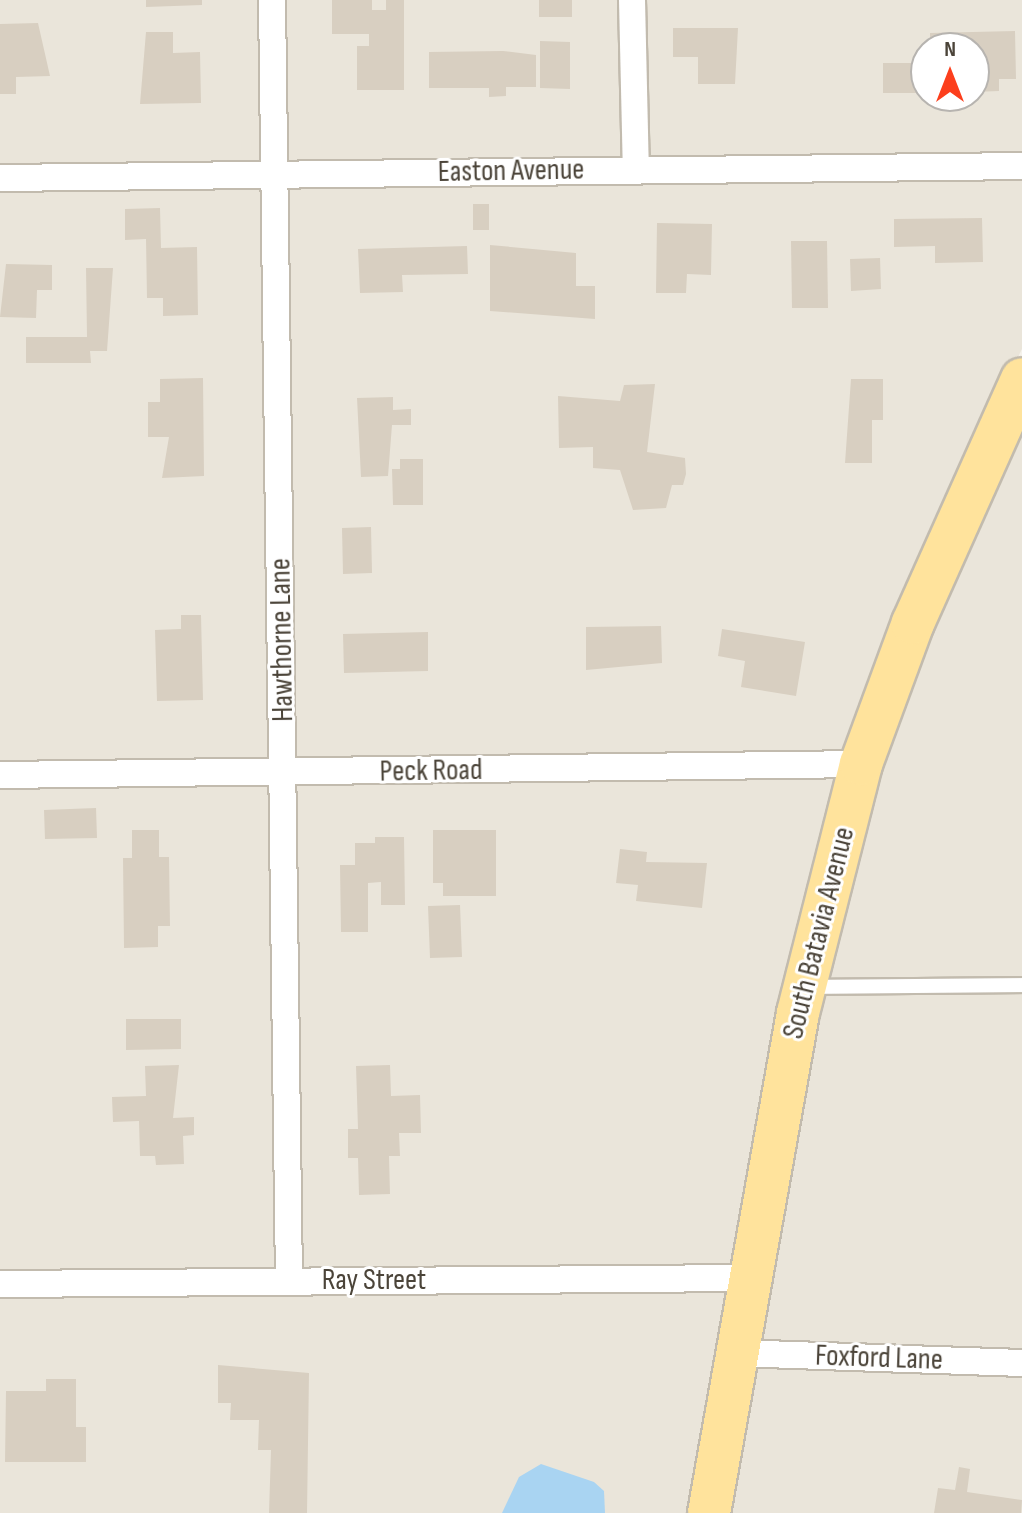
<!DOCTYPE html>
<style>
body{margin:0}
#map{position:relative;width:1022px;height:1513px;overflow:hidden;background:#f6f3ec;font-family:"Sofia Sans Condensed",sans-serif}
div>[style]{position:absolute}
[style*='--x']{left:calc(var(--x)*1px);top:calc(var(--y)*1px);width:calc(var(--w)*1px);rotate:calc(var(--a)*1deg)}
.residential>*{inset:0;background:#eae5da}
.water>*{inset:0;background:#a9d4f2}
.building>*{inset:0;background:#d8cfc1}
.roads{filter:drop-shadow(2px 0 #c2bbae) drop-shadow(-2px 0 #c2bbae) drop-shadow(0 2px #c2bbae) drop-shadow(0 -2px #c2bbae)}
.lane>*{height:14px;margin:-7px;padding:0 7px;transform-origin:7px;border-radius:7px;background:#fff}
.street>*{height:26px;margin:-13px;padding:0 13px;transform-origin:13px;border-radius:13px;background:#fff}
.primary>*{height:42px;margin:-21px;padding:0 21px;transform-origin:21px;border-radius:21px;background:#ffe39c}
span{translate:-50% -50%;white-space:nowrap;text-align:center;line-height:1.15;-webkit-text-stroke:6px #fff;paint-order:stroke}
.street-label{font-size:30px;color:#4b4439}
.north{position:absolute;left:910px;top:32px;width:80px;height:80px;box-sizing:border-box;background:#fff;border:2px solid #b7b4b0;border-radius:50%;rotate:0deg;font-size:22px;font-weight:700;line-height:32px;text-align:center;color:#4b4439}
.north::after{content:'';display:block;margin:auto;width:28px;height:36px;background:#fc3f1d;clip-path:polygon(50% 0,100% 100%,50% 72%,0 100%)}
</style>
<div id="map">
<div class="residential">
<i style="clip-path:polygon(evenodd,0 0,1022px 0,1022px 349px,948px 500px,858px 740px,699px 1513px,0 1513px,0 0,926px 48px,974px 48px,974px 96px,926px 96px,926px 48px)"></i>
<i style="clip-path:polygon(1022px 403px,1022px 1513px,719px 1513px,750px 1332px,871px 764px)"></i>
</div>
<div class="water">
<i style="clip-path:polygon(541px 1464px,594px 1482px,604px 1491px,605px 1513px,502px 1513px,519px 1477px)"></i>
</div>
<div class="building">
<i style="clip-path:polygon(146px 0,202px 0,202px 5px,146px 7px)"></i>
<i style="clip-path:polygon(332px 0,372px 0,372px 10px,386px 10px,386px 0,404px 0,404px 90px,357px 90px,357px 46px,369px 46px,369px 34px,332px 34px)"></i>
<i style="clip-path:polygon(539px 0,572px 0,572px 17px,539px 17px)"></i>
<i style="clip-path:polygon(38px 23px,50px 76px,16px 77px,16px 94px,0 94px,0 24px)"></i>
<i style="clip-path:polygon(673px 28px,738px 28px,735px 84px,698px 84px,698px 57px,673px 57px)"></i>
<i style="clip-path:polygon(1015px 31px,1016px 79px,999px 79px,999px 91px,974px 92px,974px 48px,930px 48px,930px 33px)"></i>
<i style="clip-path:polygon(146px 32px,173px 32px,173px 53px,200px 52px,201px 103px,140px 104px)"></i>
<i style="clip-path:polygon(540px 41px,570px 42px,570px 89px,540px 88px)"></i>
<i style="clip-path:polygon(503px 51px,536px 55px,536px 87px,506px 87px,506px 96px,489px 97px,489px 88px,429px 88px,429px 52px)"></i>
<i style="clip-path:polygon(883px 63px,926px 63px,926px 93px,883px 93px)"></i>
<i style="clip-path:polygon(473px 204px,489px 204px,489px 230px,473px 230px)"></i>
<i style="clip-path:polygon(160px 208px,161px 248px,197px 247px,198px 315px,163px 316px,163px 298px,147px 298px,146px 239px,125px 240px,125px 209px)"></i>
<i style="clip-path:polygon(982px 218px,983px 262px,935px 263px,935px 246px,894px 247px,894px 219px)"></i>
<i style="clip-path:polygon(657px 223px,712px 224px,711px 275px,687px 274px,686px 293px,656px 293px)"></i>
<i style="clip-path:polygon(791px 241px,827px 241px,828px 308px,792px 308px)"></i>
<i style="clip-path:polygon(490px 245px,576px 253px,576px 286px,595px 286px,595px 319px,490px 311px)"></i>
<i style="clip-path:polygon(467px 246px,468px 274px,402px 275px,403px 292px,360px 293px,358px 249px)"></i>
<i style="clip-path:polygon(880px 258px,881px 289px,851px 291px,850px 259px)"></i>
<i style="clip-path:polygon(6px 264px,52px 265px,52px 290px,37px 290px,36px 318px,0 317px)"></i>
<i style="clip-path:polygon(86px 268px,113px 268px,107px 351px,90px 351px,91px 363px,26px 363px,26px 337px,87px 337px)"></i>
<i style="clip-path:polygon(203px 378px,204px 476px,162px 478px,169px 437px,148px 437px,148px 402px,160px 402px,160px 379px)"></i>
<i style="clip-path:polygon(851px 379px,883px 379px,883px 420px,872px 420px,872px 463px,845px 463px)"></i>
<i style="clip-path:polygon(655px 384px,647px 452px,685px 458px,686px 474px,683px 485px,672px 485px,666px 508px,633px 510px,620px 470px,593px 468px,593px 447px,559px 448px,558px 396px,620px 401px,624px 385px)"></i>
<i style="clip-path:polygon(393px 397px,393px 410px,411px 409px,411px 425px,392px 425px,388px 476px,361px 477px,357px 398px)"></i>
<i style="clip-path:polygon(400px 459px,423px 459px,423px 505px,393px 505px,392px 469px,400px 469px)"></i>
<i style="clip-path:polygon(371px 527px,372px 573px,343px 574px,342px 528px)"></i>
<i style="clip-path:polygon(181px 615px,201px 615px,203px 700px,157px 701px,155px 630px,181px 629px)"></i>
<i style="clip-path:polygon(661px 626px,662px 663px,586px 670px,586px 627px)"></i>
<i style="clip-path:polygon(722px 629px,805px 642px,796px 696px,741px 687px,745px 661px,718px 656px)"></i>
<i style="clip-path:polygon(428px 632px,428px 671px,344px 673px,343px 634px)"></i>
<i style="clip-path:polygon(96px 808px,97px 838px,45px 839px,44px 810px)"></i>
<i style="clip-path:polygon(132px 830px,159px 830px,159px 857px,169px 857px,170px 926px,158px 926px,158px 947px,124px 948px,123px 858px,132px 858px)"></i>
<i style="clip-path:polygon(433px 830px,496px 830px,496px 896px,443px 896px,443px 883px,433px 883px)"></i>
<i style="clip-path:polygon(375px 837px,404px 837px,405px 905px,381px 905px,381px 882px,368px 883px,368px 932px,341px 932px,340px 865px,355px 865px,355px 843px,375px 843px)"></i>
<i style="clip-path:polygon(620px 849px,647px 852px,646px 862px,707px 863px,702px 908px,636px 901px,638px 885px,616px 883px)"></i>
<i style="clip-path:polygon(460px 905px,462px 957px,430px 958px,428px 906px)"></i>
<i style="clip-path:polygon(126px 1019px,181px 1019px,181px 1049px,126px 1050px)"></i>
<i style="clip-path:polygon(179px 1065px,173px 1118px,194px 1117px,194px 1135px,183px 1136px,184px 1164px,156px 1165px,155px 1156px,140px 1156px,139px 1121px,113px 1122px,112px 1097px,146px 1096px,145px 1066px)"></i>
<i style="clip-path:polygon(390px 1065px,391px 1096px,420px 1095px,421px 1133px,399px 1133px,400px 1156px,389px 1156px,390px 1194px,359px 1195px,358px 1158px,348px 1158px,348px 1129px,358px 1129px,356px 1066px)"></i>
<i style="clip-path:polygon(218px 1365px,309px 1373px,307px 1513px,269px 1513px,271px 1450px,258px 1450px,259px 1420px,230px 1420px,231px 1403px,218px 1403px)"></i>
<i style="clip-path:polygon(46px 1379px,76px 1379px,76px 1427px,86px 1427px,86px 1462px,5px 1462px,6px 1391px,46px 1391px)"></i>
<i style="clip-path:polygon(959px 1467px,970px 1469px,967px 1492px,1022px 1500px,1021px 1513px,934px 1513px,938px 1488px,955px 1490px)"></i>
</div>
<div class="roads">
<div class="lane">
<i style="--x:808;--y:987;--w:214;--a:-0.5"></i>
</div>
<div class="street">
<i style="--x:272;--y:0;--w:1281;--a:89.24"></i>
<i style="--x:632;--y:0;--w:170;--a:88.7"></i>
<i style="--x:0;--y:178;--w:1022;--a:-0.67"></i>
<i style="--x:0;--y:775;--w:861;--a:-0.73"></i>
<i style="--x:0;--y:1284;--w:748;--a:-0.46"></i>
<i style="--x:736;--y:1353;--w:286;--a:2"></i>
</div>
<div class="primary">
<i style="--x:709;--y:1513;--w:508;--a:-79.91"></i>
<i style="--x:798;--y:1013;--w:257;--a:-75.8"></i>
<i style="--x:861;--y:764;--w:150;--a:-69.8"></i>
<i style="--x:913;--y:623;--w:267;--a:-65.9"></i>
</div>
</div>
<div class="street-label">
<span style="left:511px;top:171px;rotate:-1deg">Easton Avenue</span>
<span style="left:282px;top:640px;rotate:-91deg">Hawthorne Lane</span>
<span style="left:431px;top:771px;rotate:-1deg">Peck Road</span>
<span style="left:819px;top:933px;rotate:-76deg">South Batavia Avenue</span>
<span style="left:374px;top:1280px">Ray Street</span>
<span style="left:879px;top:1358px;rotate:2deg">Foxford Lane</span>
</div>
<div class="north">N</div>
</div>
